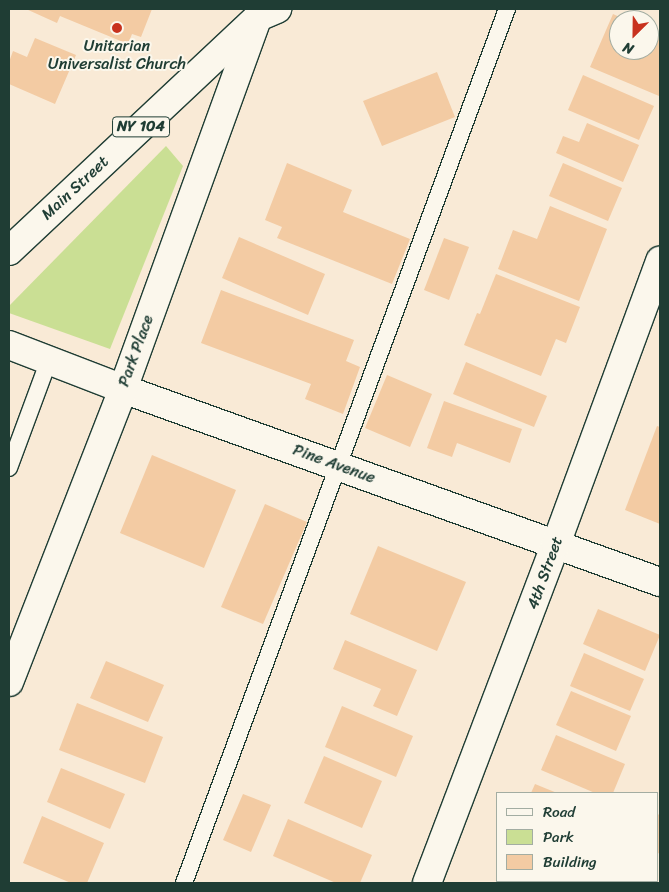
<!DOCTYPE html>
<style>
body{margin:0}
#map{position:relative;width:669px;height:892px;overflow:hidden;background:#f9ead6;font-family:Sriracha,sans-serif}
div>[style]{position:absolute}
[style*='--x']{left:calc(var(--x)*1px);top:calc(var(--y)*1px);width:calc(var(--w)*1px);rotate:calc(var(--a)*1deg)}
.green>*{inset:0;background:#cadf94}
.building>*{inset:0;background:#f3cba3}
.roads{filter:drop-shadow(1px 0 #1f3d34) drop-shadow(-1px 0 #1f3d34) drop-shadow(0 1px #1f3d34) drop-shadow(0 -1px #1f3d34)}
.lane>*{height:16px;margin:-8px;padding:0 8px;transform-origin:8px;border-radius:8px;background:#fbf7ec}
.street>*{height:28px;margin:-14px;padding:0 14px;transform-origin:14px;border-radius:14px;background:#fbf7ec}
.primary>*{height:28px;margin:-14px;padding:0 14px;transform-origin:14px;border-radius:14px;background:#fbf7ec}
.dots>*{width:14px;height:14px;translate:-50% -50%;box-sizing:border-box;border:2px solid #fbf7ec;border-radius:50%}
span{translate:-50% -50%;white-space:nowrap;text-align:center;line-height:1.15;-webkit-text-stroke:4px #fbf7ec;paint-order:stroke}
.shield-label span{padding:1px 4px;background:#fbf7ec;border:1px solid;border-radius:4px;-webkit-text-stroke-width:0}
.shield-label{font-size:15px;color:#1f3d34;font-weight:700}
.poi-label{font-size:16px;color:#1f3d34}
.street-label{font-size:16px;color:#1f3d34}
.frame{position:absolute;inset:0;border:10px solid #1f3d34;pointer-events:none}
.legend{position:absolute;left:496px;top:792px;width:162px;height:90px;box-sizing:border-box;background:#fbf7ec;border:1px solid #a3ada2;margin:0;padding:6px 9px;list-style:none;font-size:15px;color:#1f3d34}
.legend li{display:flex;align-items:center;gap:10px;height:25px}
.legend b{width:25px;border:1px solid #a3ada2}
.north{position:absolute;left:609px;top:10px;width:50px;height:50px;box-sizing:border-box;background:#fbf7ec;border:1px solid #a3ada2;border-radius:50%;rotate:203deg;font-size:14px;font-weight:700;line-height:20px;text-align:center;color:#1f3d34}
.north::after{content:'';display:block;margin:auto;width:18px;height:22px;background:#c8321e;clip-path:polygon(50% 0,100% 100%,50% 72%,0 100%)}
</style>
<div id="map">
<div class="green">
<i style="clip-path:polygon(166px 146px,183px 166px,110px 349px,9px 313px,9px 306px)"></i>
</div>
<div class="building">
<i style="clip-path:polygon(26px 9px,152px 9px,141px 37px,132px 34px,128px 44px,60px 16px,57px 23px)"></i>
<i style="clip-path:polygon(613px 14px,626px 20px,619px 20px,619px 50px,649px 50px,649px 30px,660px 34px,659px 96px,590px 67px)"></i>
<i style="clip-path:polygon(35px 38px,76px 55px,55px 104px,9px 84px,9px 62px,13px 51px,27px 57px)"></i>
<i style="clip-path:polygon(437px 72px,455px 117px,382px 146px,363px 101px)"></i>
<i style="clip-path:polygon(583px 75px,654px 106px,639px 140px,568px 110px)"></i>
<i style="clip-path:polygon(587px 123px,639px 145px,623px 182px,556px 153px,563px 136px,579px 142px)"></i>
<i style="clip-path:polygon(287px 163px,352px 190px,343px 212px,410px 239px,392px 284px,277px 238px,282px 227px,265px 220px)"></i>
<i style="clip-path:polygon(563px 163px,622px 188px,608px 221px,549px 196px)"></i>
<i style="clip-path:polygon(550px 206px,607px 229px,579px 301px,498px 269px,513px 230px,537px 239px)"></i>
<i style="clip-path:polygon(239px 237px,325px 274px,308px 315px,222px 278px)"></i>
<i style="clip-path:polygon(444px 238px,469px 247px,449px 300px,424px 290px)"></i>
<i style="clip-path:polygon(496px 274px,580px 307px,566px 343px,556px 339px,541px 376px,464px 345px,477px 313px,480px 314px)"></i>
<i style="clip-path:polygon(221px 290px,354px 340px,346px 361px,360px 367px,343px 414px,305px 399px,311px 384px,201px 343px)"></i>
<i style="clip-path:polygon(466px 362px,547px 396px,534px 427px,453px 394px)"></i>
<i style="clip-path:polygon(387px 375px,432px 394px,410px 447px,365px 428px)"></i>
<i style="clip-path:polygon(444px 401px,522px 429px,510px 463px,457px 443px,452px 457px,427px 448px)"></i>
<i style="clip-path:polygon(657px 426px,660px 427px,660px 524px,625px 510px)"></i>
<i style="clip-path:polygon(152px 455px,236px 490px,204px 568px,120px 533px)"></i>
<i style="clip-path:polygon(265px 504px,307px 522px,263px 624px,221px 607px)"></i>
<i style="clip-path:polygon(378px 546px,466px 582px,437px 651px,350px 614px)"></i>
<i style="clip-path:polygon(598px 609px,660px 635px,645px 671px,583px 644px)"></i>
<i style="clip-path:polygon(345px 640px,417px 670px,397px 716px,373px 706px,381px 689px,333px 669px)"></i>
<i style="clip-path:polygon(584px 653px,644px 679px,630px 711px,570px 686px)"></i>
<i style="clip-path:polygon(106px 661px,164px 685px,148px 722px,90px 698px)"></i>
<i style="clip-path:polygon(571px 691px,631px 716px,616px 751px,556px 725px)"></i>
<i style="clip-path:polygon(77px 703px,163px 737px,145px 783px,59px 750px)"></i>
<i style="clip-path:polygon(342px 706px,413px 736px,396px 777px,325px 747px)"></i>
<i style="clip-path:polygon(556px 735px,625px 764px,613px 793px,595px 793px,541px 770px)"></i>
<i style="clip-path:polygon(324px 756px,382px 781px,362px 828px,304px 803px)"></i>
<i style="clip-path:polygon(61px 768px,125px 794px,110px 829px,47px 802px)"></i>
<i style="clip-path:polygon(535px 784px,557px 793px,531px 793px)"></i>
<i style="clip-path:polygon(243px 794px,271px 805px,251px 852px,223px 840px)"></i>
<i style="clip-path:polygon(658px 814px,660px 816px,660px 854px,658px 853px)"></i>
<i style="clip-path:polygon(42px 816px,104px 843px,87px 883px,71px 883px,23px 863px)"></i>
<i style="clip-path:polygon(288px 819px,372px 855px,360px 883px,336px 883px,273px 856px)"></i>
<i style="clip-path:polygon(506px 881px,580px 881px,578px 883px,512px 883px)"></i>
</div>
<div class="roads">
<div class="lane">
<i style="--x:9;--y:468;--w:115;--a:-69.7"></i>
<i style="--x:184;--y:883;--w:932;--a:-69.72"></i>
</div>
<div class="street">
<i style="--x:9;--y:345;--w:122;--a:21.1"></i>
<i style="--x:123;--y:389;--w:571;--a:19.77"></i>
<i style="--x:9;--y:682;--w:314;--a:-68.7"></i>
<i style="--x:123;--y:389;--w:396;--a:-70.1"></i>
<i style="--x:427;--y:883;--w:363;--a:-69.2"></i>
<i style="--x:556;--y:544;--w:302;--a:-69.8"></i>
</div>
<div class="primary">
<i style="--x:9;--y:251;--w:342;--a:-43.2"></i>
<i style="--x:258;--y:17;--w:21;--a:-23"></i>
</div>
</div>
<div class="dots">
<i style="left:117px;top:28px;background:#c8321e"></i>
</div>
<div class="shield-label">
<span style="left:141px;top:127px">NY 104</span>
</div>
<div class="poi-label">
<span style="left:117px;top:55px">Unitarian<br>Universalist Church</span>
</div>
<div class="street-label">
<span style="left:75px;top:188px;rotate:-43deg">Main Street</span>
<span style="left:136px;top:351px;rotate:-70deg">Park Place</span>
<span style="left:334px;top:464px;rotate:20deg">Pine Avenue</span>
<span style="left:545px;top:573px;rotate:-70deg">4th Street</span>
</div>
<div class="frame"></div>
<ul class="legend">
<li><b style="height:6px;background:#fbf7ec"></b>Road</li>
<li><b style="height:14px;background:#cadf94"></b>Park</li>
<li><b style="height:14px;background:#f3cba3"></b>Building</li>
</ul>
<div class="north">N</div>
</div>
